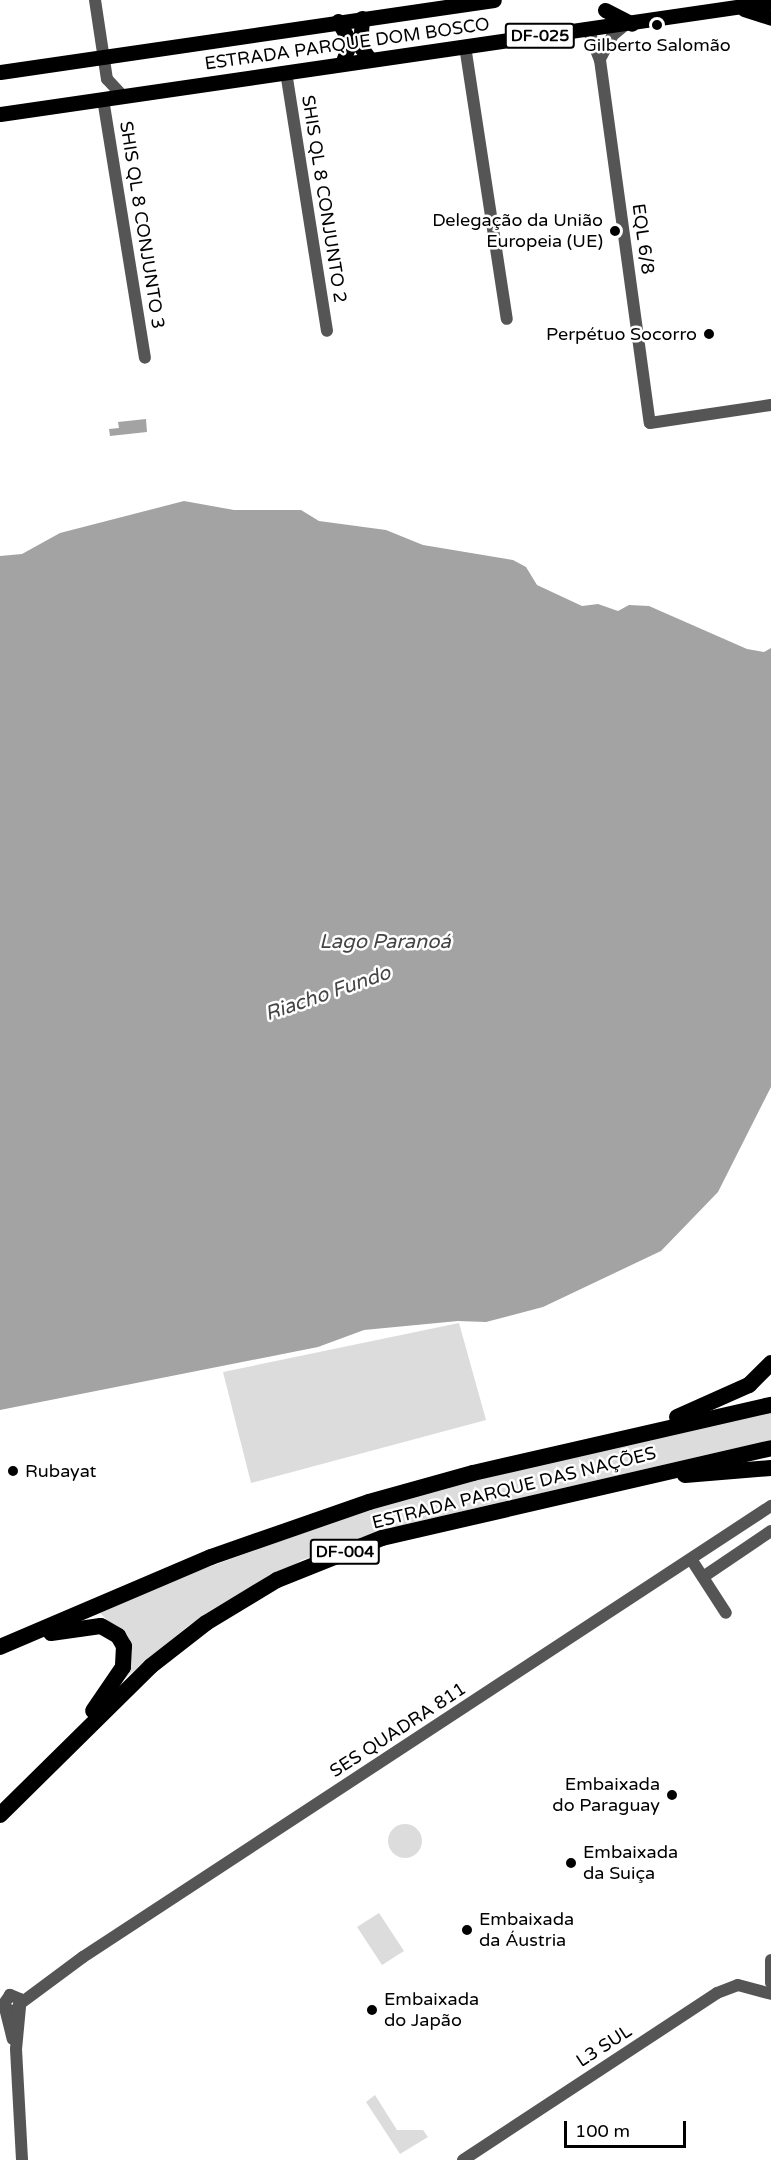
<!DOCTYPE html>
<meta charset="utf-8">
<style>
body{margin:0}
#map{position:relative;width:771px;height:2160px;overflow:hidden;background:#fff;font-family:"Varela Round",sans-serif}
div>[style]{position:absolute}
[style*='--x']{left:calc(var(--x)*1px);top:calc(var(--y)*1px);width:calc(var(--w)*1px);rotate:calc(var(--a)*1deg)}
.green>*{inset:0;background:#dcdcdc}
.round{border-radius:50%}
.water>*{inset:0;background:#a3a3a3}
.minor>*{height:12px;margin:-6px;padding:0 6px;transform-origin:6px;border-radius:6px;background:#555}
.major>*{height:15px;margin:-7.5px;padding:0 7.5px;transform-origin:7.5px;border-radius:7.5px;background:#000}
.highway>*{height:16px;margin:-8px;padding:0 8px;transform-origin:8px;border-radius:8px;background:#000}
.dots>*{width:16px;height:16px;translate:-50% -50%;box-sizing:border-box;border:3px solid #fff;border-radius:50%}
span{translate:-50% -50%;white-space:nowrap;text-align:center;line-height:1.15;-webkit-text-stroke:5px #fff;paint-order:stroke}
.shield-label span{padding:2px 4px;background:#fff;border:2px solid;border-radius:4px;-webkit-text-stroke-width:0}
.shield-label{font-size:16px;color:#000;font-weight:700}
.street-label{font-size:18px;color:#000}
.poi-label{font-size:18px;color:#000}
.right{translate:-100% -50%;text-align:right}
.left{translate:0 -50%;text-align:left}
.water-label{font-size:20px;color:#444;font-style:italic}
.scale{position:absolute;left:564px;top:2121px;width:122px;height:27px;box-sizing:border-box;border:3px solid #000;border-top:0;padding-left:8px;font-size:18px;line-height:21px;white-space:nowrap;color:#000;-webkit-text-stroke:4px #fff;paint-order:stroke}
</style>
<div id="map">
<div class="green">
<i style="clip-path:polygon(459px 1323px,486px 1420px,251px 1483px,223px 1372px)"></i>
<i style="clip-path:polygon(771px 1410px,771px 1440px,412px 1523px,302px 1560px,188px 1626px,110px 1691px,127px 1640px,100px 1613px,189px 1574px,370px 1509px,521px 1466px)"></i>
<i class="round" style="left:388px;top:1824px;width:34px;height:34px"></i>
<i style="clip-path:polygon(379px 1913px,404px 1951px,382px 1965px,357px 1927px)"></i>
<i style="clip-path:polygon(375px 2095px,397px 2130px,423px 2130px,428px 2137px,400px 2154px,366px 2102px)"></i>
</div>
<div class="water">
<i style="clip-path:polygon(146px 419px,147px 432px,110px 436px,109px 429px,119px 428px,118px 422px)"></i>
<i style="clip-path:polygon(184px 501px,234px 510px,301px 510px,319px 521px,386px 530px,423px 545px,513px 560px,526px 567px,537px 585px,582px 606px,598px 604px,618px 611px,629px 605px,649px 606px,747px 649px,764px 652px,771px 648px,771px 1087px,718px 1192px,661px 1251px,543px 1307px,486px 1322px,458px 1321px,364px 1330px,318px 1347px,0 1410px,0 556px,22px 554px,60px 533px)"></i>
</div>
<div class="minor">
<i style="--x:95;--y:0;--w:80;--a:81.4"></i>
<i style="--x:107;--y:79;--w:23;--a:47"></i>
<i style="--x:588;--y:29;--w:33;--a:69"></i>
<i style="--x:600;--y:60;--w:366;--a:82.2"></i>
<i style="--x:650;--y:423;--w:122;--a:-8.5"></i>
<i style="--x:465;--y:46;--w:276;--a:81.3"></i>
<i style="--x:600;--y:59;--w:27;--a:-62"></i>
<i style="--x:613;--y:35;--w:17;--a:-40"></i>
<i style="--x:286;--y:72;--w:262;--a:81"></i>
<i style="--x:103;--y:99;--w:262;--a:80.8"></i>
<i style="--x:691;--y:1559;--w:64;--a:57.1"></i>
<i style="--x:703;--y:1577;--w:82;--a:-34.1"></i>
<i style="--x:771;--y:1960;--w:23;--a:90"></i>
<i style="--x:21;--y:2003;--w:77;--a:-36.6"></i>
<i style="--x:83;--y:1957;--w:823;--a:-33.25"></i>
<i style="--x:5;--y:2007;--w:6;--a:39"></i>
<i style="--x:10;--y:2011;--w:8;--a:-7"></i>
<i style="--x:18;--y:2010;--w:11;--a:-80"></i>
<i style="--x:20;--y:1999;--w:11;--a:-158"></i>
<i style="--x:10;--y:1995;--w:11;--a:124"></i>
<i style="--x:4;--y:2004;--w:36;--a:76"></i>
<i style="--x:20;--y:2007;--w:42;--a:95.4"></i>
<i style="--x:16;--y:2049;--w:111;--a:86.9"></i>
<i style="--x:463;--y:2160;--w:304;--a:-33.3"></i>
<i style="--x:717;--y:1993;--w:22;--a:-21"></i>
<i style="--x:738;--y:1985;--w:34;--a:15"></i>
</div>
<div class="major">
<i style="--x:744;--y:9;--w:28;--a:18"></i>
<i style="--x:605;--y:10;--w:30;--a:27"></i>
<i style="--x:362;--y:18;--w:28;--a:94"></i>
<i style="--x:360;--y:46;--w:17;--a:54"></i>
<i style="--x:338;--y:21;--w:24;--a:60"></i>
<i style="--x:350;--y:42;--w:23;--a:110"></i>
<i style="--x:0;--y:72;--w:499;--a:-8.3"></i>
<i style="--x:0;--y:114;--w:779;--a:-8.27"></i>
</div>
<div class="highway">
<i style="--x:677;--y:1417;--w:79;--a:-24"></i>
<i style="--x:749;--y:1385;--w:31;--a:-45"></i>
<i style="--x:685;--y:1475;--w:86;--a:-4.7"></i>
<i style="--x:51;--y:1633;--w:50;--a:-8"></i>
<i style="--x:101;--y:1626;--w:20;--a:30"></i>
<i style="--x:118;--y:1636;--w:12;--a:59"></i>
<i style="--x:124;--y:1646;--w:21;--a:93"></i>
<i style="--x:123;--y:1667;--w:53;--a:124.3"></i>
<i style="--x:0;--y:1647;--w:229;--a:-23.1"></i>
<i style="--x:211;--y:1557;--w:167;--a:-19.2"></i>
<i style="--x:369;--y:1502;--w:108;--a:-15.6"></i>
<i style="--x:473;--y:1473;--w:306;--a:-12.9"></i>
<i style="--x:0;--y:1815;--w:212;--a:-44.6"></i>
<i style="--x:151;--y:1666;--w:70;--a:-38"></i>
<i style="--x:206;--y:1623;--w:83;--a:-31.2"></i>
<i style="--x:277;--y:1580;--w:113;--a:-21.8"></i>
<i style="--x:382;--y:1538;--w:399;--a:-13"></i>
</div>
<div class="dots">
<i style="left:657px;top:25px;background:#000"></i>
<i style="left:615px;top:231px;background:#000"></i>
<i style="left:709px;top:334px;background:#000"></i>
<i style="left:13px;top:1471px;background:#000"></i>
<i style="left:672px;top:1795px;background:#000"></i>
<i style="left:571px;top:1863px;background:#000"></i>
<i style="left:467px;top:1930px;background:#000"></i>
<i style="left:372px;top:2010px;background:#000"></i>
</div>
<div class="shield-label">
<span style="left:540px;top:36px">DF-025</span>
<span style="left:345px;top:1552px">DF-004</span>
</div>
<div class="street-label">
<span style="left:347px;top:44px;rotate:-8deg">ESTRADA PARQUE DOM BOSCO</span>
<span style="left:324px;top:199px;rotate:81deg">SHIS QL 8 CONJUNTO 2</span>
<span style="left:142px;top:225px;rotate:81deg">SHIS QL 8 CONJUNTO 3</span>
<span style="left:643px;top:239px;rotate:82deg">EQL 6/8</span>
<span style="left:514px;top:1488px;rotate:-14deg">ESTRADA PARQUE DAS NAÇÕES</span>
<span style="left:398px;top:1730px;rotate:-33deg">SES QUADRA 811</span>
<span style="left:604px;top:2046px;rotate:-33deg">L3 SUL</span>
</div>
<div class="poi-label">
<span style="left:657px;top:45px">Gilberto Salomão</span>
<span class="right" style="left:603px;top:231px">Delegação da União<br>Europeia (UE)</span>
<span class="right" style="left:697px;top:334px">Perpétuo Socorro</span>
<span class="left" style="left:25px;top:1471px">Rubayat</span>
<span class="right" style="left:660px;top:1795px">Embaixada<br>do Paraguay</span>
<span class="left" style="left:583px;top:1863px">Embaixada<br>da Suiça</span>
<span class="left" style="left:479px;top:1930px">Embaixada<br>da Áustria</span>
<span class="left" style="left:384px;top:2010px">Embaixada<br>do Japão</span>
</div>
<div class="water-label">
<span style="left:385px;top:942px">Lago Paranoá</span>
<span style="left:328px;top:994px;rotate:-19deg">Riacho Fundo</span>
</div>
<div class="scale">100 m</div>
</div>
